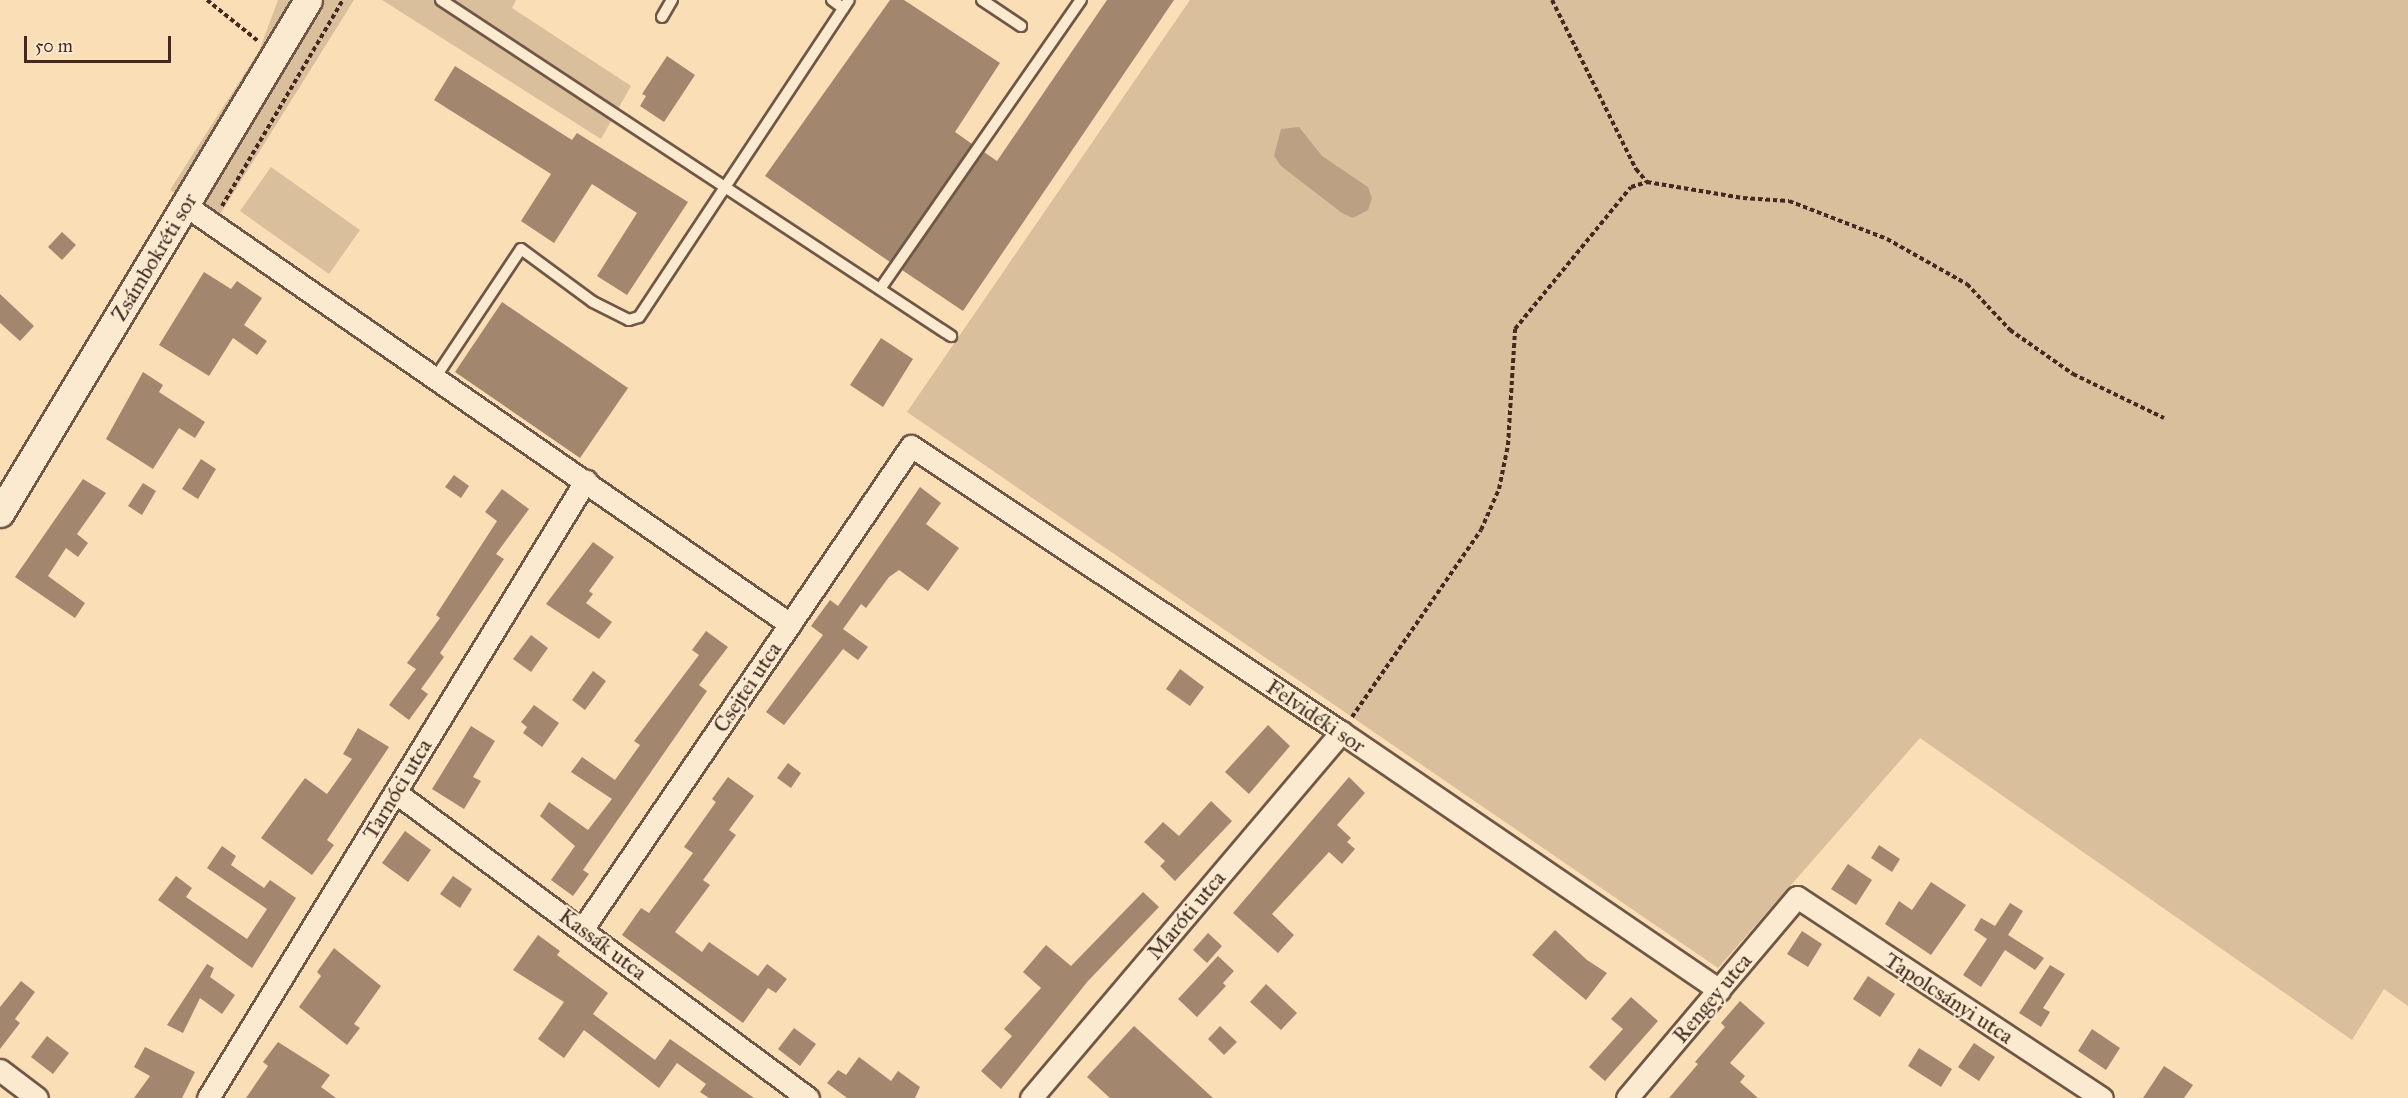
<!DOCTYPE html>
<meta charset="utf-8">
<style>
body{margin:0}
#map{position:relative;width:2408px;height:1098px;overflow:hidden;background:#f9deb6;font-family:"IM FELL Great Primer",serif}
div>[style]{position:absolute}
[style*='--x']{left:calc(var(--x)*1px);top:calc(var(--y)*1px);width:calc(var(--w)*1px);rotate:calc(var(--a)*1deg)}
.green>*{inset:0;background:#dabf9c}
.water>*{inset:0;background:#bba083}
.building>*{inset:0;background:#a2876e}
.path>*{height:4px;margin-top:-2px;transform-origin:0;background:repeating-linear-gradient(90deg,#432920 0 4.5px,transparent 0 7.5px)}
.roads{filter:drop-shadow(2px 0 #705646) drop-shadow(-2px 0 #705646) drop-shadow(0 2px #705646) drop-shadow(0 -2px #705646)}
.service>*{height:10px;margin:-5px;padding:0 5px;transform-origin:5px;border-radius:5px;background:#fbead0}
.minor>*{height:21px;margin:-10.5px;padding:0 10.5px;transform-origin:10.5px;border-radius:10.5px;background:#fbead0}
.tertiary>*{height:27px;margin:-13.5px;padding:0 13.5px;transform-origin:13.5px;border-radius:13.5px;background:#fbead0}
span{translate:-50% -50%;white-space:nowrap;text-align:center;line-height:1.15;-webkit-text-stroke:4.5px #fbead0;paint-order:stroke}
.street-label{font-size:22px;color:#432920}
.scale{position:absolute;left:24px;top:36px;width:147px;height:27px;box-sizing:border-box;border:3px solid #432920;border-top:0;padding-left:8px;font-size:18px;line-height:21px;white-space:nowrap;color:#432920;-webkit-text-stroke:4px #fbead0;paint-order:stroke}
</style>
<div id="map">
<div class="green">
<i style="clip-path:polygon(278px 0,354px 0,219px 216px,207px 215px,170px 190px,259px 51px)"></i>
<i style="clip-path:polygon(382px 0,516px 0,512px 8px,631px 86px,601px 139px)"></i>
<i style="clip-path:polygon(1190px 0,2408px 0,2408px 1006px,2384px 989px,2352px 1040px,1920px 738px,1718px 968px,907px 412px)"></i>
<i style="clip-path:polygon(271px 167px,360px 230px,329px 274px,240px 211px)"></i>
</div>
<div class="water">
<i style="clip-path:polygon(1299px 127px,1322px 156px,1368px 187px,1372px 198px,1368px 210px,1353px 218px,1342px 213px,1281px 166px,1274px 156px,1281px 129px)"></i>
</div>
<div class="building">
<i style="clip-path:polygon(890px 0,904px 0,1000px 63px,955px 132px,972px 144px,890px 262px,765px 176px)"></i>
<i style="clip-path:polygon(1107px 0,1174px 0,963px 311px,902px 270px,984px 152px,997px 161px)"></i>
<i style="clip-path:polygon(667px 56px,695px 75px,664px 122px,640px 106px,646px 96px,642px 94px)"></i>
<i style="clip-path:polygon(455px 66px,572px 140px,577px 133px,688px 202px,627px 295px,597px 276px,637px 213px,592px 184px,554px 243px,521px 221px,551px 174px,434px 100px)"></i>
<i style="clip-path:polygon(62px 232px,76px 245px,62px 260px,48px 247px)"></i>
<i style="clip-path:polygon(204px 272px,231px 289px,237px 281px,262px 298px,244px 325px,267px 341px,257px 355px,233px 338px,209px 376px,159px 345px)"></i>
<i style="clip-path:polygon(0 294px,34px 326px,20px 341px,0 323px)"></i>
<i style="clip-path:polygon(502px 302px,628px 388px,580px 458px,455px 372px)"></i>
<i style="clip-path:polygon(881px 338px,913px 359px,883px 407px,850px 385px)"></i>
<i style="clip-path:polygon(143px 372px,163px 385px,159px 392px,205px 422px,195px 438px,179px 428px,153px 469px,106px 439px)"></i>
<i style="clip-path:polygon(201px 459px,216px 469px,198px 499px,182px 489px)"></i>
<i style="clip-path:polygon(454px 475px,469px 486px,461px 498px,445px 487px)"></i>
<i style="clip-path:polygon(83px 479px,106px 493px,77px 534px,88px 543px,78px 557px,66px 548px,48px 576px,85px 603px,75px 618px,15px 577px)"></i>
<i style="clip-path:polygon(143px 483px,156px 491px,142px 515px,128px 506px)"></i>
<i style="clip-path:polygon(920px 487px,941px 503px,926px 524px,959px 548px,928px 591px,899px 570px,889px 577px,866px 608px,861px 604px,843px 629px,868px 647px,858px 660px,843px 649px,784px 725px,766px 712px,823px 635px,811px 626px,830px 600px,838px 606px)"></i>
<i style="clip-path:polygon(502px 489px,529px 509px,496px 554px,504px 559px,440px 653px,444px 657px,421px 689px,428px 694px,409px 720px,389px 705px,416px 669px,407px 663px,440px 618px,436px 615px,497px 521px,485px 512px)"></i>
<i style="clip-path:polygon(593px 542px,614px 557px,589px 591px,593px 594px,586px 603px,612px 622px,599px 639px,546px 604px)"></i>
<i style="clip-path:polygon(706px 631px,728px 647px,699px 685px,707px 691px,583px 870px,589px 874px,573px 896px,551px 880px,575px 846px,540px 816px,549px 802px,588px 830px,612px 799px,571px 772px,582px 757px,615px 780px,640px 745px,634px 741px,699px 655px,692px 650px)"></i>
<i style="clip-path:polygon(531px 635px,548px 648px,531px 672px,513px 659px)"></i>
<i style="clip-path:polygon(1180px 669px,1204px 687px,1190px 706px,1166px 689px)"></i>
<i style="clip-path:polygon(593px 671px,606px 681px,585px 710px,572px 700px)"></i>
<i style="clip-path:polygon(534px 705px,559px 723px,542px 747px,523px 733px,527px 727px,521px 722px)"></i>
<i style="clip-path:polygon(1268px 725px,1290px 746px,1249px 794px,1225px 772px)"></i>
<i style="clip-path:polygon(471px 726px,495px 741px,473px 777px,481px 781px,464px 809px,432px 789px)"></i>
<i style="clip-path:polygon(358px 728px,389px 747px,327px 840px,334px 845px,312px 875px,261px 838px,305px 778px,327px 794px,352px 759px,343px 754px)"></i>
<i style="clip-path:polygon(788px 763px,801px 773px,791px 788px,777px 778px)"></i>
<i style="clip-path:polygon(728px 777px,754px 796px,729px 830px,736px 835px,703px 880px,710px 885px,675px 932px,702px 952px,709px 942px,758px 976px,767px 964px,787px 979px,776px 993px,768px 988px,743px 1023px,622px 935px,641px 908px,649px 913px,693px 853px,684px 847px,716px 802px,712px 799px)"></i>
<i style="clip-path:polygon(1349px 777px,1365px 793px,1337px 825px,1351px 838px,1347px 842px,1355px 849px,1342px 864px,1329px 852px,1272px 914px,1294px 935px,1278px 953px,1233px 913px)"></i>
<i style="clip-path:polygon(1211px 801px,1232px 821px,1175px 881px,1160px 866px,1165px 861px,1144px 842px,1163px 822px,1179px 836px)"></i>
<i style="clip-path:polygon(405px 831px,431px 850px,408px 882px,382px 863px)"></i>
<i style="clip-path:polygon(1879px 845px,1900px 859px,1892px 872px,1871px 858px)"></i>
<i style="clip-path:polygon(222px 846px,236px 856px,231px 865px,264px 888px,270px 880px,296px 898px,252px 968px,158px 900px,176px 876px,192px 888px,186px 897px,247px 939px,267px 909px,207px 868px)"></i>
<i style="clip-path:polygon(1848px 864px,1872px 880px,1856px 905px,1831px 889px)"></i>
<i style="clip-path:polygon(453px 876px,472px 889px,460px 908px,440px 894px)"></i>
<i style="clip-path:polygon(1931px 882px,1966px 905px,1931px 955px,1885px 924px,1899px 901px,1912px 910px)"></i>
<i style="clip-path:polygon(1143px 892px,1159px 907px,1088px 981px,1001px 1089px,981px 1071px,1012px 1036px,1004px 1029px,1041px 988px,1023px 972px,1046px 945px,1071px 966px)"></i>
<i style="clip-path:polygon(2010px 903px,2023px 911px,2008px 935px,2044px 958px,2035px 970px,2005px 950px,1981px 987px,1963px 975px,1987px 939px,1974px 930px,1981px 918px,1995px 926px)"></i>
<i style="clip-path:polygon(1555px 930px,1587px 960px,1607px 973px,1586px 1000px,1532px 955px)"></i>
<i style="clip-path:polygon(1802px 931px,1822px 944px,1808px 967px,1787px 954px)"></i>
<i style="clip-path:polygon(1208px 933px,1222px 946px,1207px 963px,1193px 950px)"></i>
<i style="clip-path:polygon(538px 935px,560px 951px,557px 955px,608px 993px,593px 1014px,655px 1060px,670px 1039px,754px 1098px,709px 1098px,700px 1092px,706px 1084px,677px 1063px,659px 1088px,584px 1030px,564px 1058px,538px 1039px,564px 1002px,513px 970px)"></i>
<i style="clip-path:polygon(334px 948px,381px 986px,354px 1024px,360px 1028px,347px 1045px,299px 1007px,321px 976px,317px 972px)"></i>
<i style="clip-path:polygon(1218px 956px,1234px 971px,1223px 983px,1226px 986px,1197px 1017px,1178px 999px)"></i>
<i style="clip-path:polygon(207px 964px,214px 968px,210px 977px,235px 995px,222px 1014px,200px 998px,183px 1033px,167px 1025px)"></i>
<i style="clip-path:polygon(2050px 965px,2065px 974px,2043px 1008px,2050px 1012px,2041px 1027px,2019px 1013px)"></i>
<i style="clip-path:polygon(1868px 976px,1895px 994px,1880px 1017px,1853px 999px)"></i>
<i style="clip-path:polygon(21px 981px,35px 992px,15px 1019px,20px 1023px,0 1049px,0 1007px)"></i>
<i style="clip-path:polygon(1266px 984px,1297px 1013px,1281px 1030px,1250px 1002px)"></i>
<i style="clip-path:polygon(1631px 997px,1658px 1021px,1605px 1081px,1589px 1067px,1623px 1029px,1611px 1019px)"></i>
<i style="clip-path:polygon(1740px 1001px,1765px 1023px,1730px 1063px,1745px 1076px,1740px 1082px,1758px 1098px,1669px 1098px,1698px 1064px,1695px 1062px,1725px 1027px,1721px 1023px)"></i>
<i style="clip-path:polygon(1134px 1026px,1213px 1098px,1110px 1098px,1087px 1077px)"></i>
<i style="clip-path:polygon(1220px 1026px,1237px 1042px,1224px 1055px,1208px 1039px)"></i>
<i style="clip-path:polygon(794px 1028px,816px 1044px,800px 1066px,778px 1049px)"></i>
<i style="clip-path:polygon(2092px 1029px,2120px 1048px,2106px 1070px,2078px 1051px)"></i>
<i style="clip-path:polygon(47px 1036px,69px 1053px,53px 1074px,31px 1057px)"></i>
<i style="clip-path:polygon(278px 1042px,330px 1075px,321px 1087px,336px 1098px,246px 1098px,268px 1066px,263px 1062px)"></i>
<i style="clip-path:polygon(1974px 1043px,1995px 1057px,1979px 1081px,1958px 1067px)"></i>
<i style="clip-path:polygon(145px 1047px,195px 1072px,182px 1098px,134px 1098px,150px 1076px,134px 1067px)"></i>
<i style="clip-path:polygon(1919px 1048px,1952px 1069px,1941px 1087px,1908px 1066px)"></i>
<i style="clip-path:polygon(859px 1057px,891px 1081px,898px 1071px,920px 1087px,915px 1098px,847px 1098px,827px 1083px,838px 1070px,846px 1075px)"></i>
<i style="clip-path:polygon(2164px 1066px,2193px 1085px,2184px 1098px,2143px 1098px)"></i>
</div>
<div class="path">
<i style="--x:207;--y:0;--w:65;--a:38.8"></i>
<i style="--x:1552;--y:0;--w:189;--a:63.6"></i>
<i style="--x:1636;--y:169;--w:17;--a:50"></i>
<i style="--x:222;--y:206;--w:239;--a:-59.6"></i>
<i style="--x:1352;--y:717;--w:227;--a:-55.4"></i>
<i style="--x:1481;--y:530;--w:45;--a:-66.3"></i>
<i style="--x:1499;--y:489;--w:45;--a:-78.4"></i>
<i style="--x:1508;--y:445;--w:116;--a:-86.5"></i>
<i style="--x:1515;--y:329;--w:183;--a:-50.8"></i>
<i style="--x:1631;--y:187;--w:17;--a:-17"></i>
<i style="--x:1647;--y:182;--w:97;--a:9.5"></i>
<i style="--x:1743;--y:198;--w:46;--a:3.7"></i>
<i style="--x:1789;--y:201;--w:105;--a:21.2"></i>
<i style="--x:1887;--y:239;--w:92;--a:29.4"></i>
<i style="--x:1967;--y:284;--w:63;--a:46.9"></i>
<i style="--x:2010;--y:330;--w:77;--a:34.9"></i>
<i style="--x:2073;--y:374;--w:101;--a:25.8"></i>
</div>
<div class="roads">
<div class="service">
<i style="--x:441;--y:0;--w:611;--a:33.38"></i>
<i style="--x:832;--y:0;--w:14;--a:36"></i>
<i style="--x:982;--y:0;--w:47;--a:33.7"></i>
<i style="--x:662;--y:17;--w:20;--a:-60"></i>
<i style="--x:880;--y:289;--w:352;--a:-55.2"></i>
<i style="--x:435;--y:378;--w:155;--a:-56.3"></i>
<i style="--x:521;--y:249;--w:89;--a:36.4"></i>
<i style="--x:593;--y:302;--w:40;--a:26.6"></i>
<i style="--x:629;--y:320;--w:10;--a:-17"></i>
<i style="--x:639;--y:317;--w:380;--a:-56.5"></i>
</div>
<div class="minor">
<i style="--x:185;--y:205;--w:736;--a:34.71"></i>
<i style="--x:395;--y:792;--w:514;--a:36.54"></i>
<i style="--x:583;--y:928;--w:583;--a:-55.76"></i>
<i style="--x:911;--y:446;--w:516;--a:33.63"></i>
<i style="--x:1341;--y:732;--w:458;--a:34.3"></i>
<i style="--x:0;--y:1070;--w:46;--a:37.1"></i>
<i style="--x:208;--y:1098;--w:724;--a:-58.55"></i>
<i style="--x:1031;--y:1098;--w:480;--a:-49.7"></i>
<i style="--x:1627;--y:1098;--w:263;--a:-49.8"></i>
<i style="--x:1797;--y:897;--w:365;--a:33.4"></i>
</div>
<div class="tertiary">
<i style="--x:0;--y:513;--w:598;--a:-59.02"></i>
</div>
</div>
<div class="street-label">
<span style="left:154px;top:257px;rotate:-59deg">Zsámbokréti sor</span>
<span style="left:747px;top:687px;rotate:-56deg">Csejtei utca</span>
<span style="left:1316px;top:716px;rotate:34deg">Felvidéki sor</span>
<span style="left:397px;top:789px;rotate:-59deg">Tarnóci utca</span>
<span style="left:1186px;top:915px;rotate:-50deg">Maróti utca</span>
<span style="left:603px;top:944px;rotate:37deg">Kassák utca</span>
<span style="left:1712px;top:998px;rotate:-50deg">Rengey utca</span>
<span style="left:1949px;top:998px;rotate:33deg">Tapolcsányi utca</span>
</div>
<div class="scale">50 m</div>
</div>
